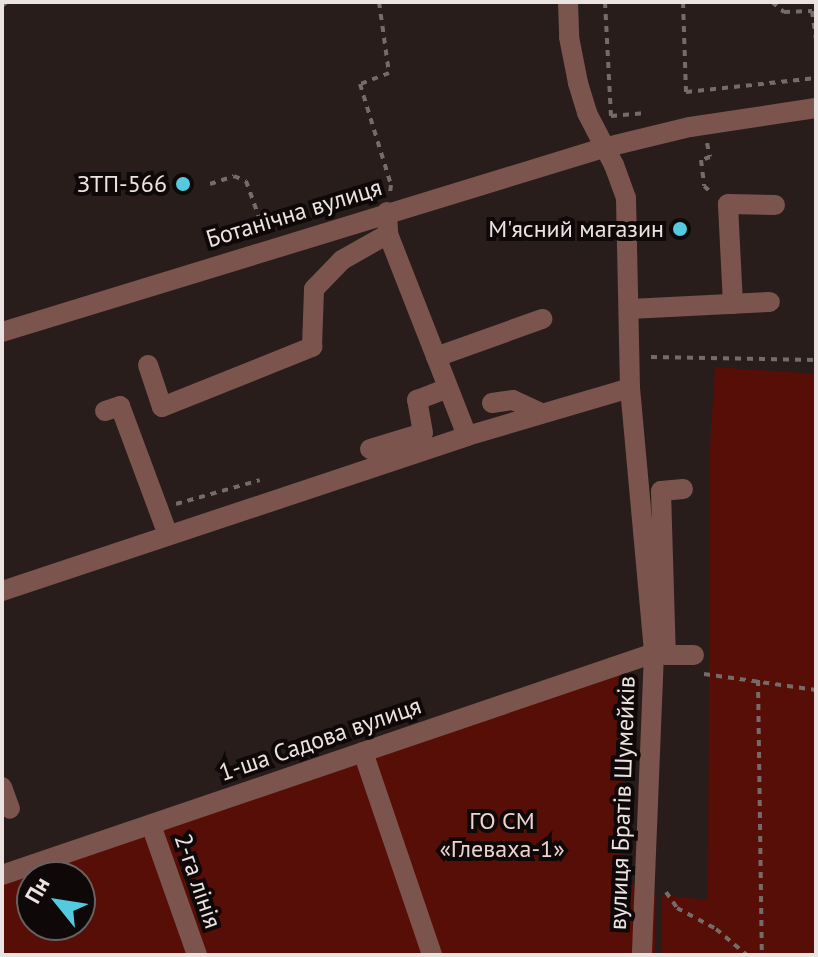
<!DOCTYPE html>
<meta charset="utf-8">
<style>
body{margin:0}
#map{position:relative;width:818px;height:957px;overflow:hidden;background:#291d1b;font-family:"PT Sans",sans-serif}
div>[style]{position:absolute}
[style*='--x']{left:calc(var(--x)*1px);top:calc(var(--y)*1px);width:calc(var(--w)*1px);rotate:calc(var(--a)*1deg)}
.green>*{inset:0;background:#570e06}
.path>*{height:4px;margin-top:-2px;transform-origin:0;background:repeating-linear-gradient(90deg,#756b69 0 6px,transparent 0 12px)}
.minor>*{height:20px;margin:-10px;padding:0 10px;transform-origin:10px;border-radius:10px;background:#7b544d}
.dots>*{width:22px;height:22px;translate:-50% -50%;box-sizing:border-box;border:4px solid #0e0908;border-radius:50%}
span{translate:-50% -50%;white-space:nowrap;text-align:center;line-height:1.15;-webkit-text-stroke:8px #0e0908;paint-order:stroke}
.poi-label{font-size:24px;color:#ebe3e1}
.right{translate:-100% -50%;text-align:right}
.street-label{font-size:24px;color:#ebe3e1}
.park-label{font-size:24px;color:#edd3ce}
.frame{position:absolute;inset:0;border:4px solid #ebe3e1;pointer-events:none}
.north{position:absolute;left:16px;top:861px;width:80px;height:80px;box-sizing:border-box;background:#0e0908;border:2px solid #66605f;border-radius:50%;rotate:300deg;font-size:22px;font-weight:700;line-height:32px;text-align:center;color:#ebe3e1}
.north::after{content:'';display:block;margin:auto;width:28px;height:36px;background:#54cade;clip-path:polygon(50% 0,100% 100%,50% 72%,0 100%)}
</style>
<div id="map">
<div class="green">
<i style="clip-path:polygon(715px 367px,816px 374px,816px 955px,662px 955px,662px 895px,708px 900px,710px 446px)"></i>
<i style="clip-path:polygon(evenodd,627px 666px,621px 870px,641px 894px,656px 896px,655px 955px,2px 955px,2px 877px,627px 666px,32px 877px,80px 877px,80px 925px,32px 925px,32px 877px)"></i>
</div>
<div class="path">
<i style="--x:379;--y:2;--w:72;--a:82"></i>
<i style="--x:389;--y:73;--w:31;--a:159"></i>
<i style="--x:360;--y:84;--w:106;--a:72.9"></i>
<i style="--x:391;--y:185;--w:8;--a:97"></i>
<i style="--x:605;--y:2;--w:114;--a:87"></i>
<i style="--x:611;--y:116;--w:35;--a:-5"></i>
<i style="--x:683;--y:2;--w:90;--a:88.1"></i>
<i style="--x:686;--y:92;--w:131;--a:-6.1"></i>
<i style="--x:772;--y:2;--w:16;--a:40"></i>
<i style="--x:784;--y:12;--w:28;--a:-2"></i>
<i style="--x:812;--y:11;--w:29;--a:82"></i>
<i style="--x:2;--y:6;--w:6;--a:-39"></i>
<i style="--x:707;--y:143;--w:14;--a:78"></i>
<i style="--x:710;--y:157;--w:9;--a:162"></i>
<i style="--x:701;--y:160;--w:26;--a:83"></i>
<i style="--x:704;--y:186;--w:9;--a:41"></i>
<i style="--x:210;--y:184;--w:25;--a:-18"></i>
<i style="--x:234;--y:176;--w:13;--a:23"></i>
<i style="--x:246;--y:181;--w:53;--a:70.2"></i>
<i style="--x:651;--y:357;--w:165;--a:1"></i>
<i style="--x:176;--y:504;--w:87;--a:-15.9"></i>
<i style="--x:704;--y:674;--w:113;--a:8.1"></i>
<i style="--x:758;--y:680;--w:275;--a:89.2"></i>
<i style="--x:666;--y:892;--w:19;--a:55"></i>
<i style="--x:677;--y:908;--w:44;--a:28.3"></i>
<i style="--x:716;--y:929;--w:40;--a:40"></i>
</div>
<div class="minor">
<i style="--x:568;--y:2;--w:35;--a:88"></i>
<i style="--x:569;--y:37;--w:47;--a:78.9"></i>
<i style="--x:578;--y:83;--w:31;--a:73"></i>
<i style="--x:587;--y:113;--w:59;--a:62.6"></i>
<i style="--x:614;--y:165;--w:35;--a:70"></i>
<i style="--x:626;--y:198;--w:190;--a:88.8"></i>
<i style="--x:630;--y:388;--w:266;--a:84.8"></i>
<i style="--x:654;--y:653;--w:302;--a:92.3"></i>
<i style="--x:387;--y:212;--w:22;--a:87"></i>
<i style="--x:388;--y:234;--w:217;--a:68.6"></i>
<i style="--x:467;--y:436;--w:170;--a:-16.4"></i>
<i style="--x:733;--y:304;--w:100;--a:-92.9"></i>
<i style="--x:728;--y:204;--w:47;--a:1.2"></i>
<i style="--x:630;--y:309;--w:140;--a:-2.9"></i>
<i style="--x:2;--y:332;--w:629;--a:-17.02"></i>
<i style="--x:603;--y:148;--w:89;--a:-13.6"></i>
<i style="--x:690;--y:127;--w:127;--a:-8.6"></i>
<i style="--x:436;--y:357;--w:113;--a:-19.7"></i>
<i style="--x:148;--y:365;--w:44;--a:71.6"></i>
<i style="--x:162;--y:407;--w:162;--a:-21.8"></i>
<i style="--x:312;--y:347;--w:58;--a:-88"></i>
<i style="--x:314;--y:289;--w:40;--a:-46"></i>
<i style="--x:342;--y:260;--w:53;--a:-29.5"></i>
<i style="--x:492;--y:403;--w:21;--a:-8"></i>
<i style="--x:513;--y:400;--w:31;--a:25"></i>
<i style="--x:105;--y:411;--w:16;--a:-18"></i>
<i style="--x:120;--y:406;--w:138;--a:69.6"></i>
<i style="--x:370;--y:449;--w:55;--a:-16.8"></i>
<i style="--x:423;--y:433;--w:34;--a:-100"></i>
<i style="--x:417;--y:400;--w:33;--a:-21"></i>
<i style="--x:683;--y:489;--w:22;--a:175"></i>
<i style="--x:661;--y:491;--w:164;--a:88.3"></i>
<i style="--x:666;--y:655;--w:28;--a:0"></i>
<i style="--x:2;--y:591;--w:490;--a:-18.4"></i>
<i style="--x:363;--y:752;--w:214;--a:71.2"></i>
<i style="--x:2;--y:787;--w:23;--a:70"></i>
<i style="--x:151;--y:825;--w:138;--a:70.5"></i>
<i style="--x:2;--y:875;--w:689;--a:-18.8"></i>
</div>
<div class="dots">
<i style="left:183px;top:184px;background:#54cade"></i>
<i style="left:680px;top:229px;background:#54cade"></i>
</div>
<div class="poi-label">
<span class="right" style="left:167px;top:184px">ЗТП-566</span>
<span class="right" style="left:664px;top:229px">М'ясний магазин</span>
</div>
<div class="street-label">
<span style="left:294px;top:213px;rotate:-17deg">Ботанічна вулиця</span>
<span style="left:320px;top:739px;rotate:-19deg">1-ша Садова вулиця</span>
<span style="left:622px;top:803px;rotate:-88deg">вулиця Братів Шумейків</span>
<span style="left:198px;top:881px;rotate:71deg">2-га лінія</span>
</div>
<div class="park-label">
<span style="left:502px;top:835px">ГО СМ<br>«Глеваха-1»</span>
</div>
<div class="frame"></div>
<div class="north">Пн</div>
</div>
